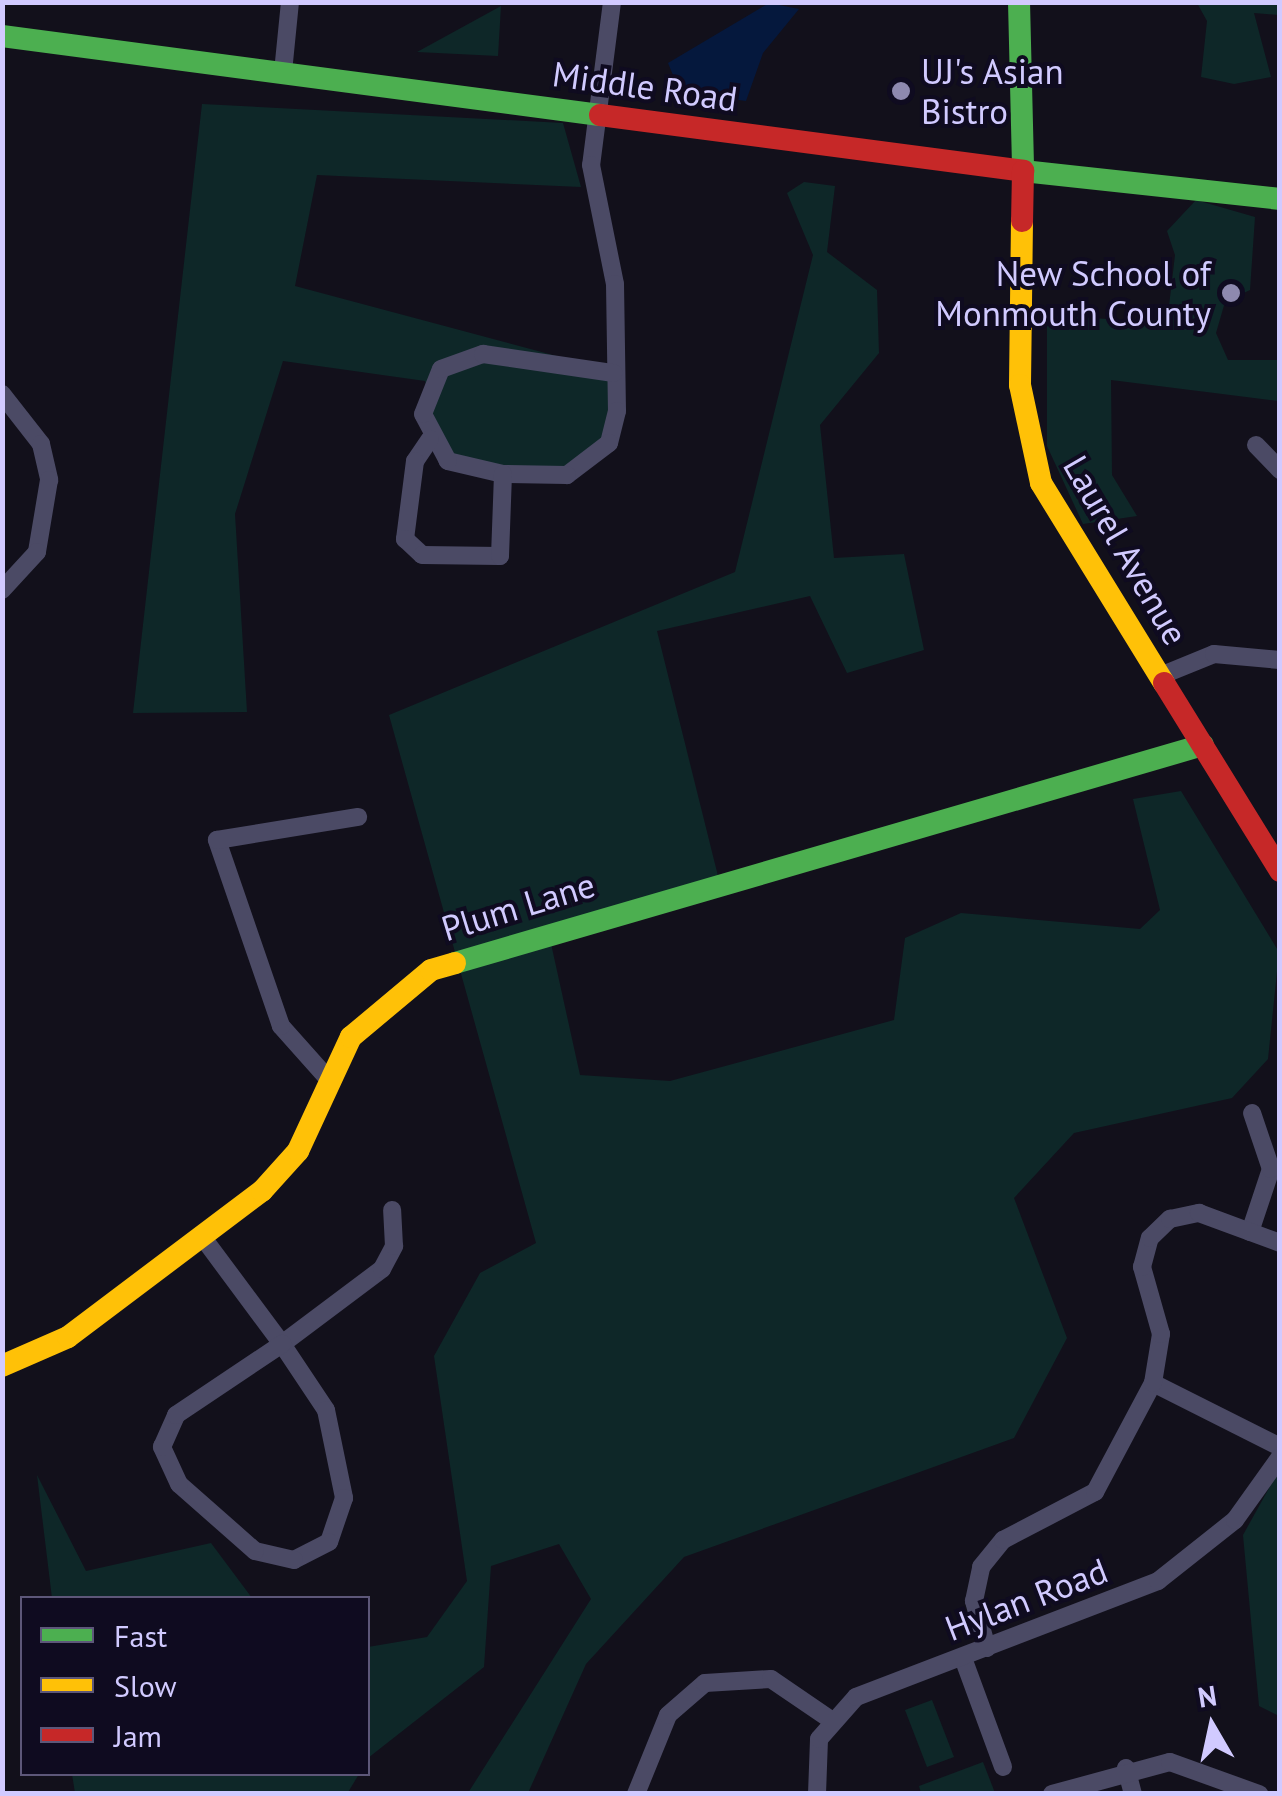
<!DOCTYPE html>
<style>
body{margin:0}
#map{position:relative;width:1282px;height:1796px;overflow:hidden;background:#12101b;font-family:"PT Sans",sans-serif}
div>[style]{position:absolute}
[style*='--x']{left:calc(var(--x)*1px);top:calc(var(--y)*1px);width:calc(var(--w)*1px);rotate:calc(var(--a)*1deg)}
.green>*{inset:0;background:#0e2728}
.water>*{inset:0;background:#05183d}
.street>*{height:18px;margin:-9px;padding:0 9px;transform-origin:9px;border-radius:9px;background:#4b4a65}
.fast>*{height:22px;margin:-11px;padding:0 11px;transform-origin:11px;border-radius:11px;background:#4caf50}
.slow>*{height:22px;margin:-11px;padding:0 11px;transform-origin:11px;border-radius:11px;background:#ffc107}
.jam>*{height:22px;margin:-11px;padding:0 11px;transform-origin:11px;border-radius:11px;background:#c62828}
.dots>*{width:28px;height:28px;translate:-50% -50%;box-sizing:border-box;border:5px solid #0f0b20;border-radius:50%}
span{translate:-50% -50%;white-space:nowrap;text-align:center;line-height:1.15;-webkit-text-stroke:8px #0f0b20;paint-order:stroke}
.poi-label{font-size:35px;color:#d1caff}
.left{translate:0 -50%;text-align:left}
.right{translate:-100% -50%;text-align:right}
.street-label{font-size:35px;color:#d1caff}
.frame{position:absolute;inset:0;border:5px solid #d1caff;pointer-events:none}
.legend{position:absolute;left:20px;top:1596px;width:350px;height:180px;box-sizing:border-box;background:#0f0b20;border:2px solid #5d5779;margin:0;padding:12px 18px;list-style:none;font-size:30px;color:#d1caff}
.legend li{display:flex;align-items:center;gap:20px;height:50px}
.legend b{width:50px;border:2px solid #5d5779}
.north{position:absolute;left:1162px;top:1676px;width:100px;height:100px;-webkit-text-stroke:8px #0f0b20;paint-order:stroke;rotate:351deg;font-size:28px;font-weight:700;line-height:40px;text-align:center;color:#d1caff}
.north::after{content:'';display:block;margin:auto;width:35px;height:45px;background:#d1caff;clip-path:polygon(50% 0,100% 100%,50% 72%,0 100%)}
</style>
<div id="map">
<div class="green">
<i style="clip-path:polygon(1197px 3px,1279px 3px,1279px 15px,1254px 13px,1271px 77px,1234px 84px,1201px 77px,1207px 21px)"></i>
<i style="clip-path:polygon(501px 6px,498px 56px,417px 52px)"></i>
<i style="clip-path:polygon(202px 104px,563px 123px,581px 187px,317px 175px,295px 286px,605px 369px,619px 412px,584px 468px,526px 474px,443px 455px,425px 381px,283px 361px,235px 514px,247px 712px,133px 713px)"></i>
<i style="clip-path:polygon(804px 182px,835px 186px,827px 252px,877px 290px,879px 353px,820px 425px,834px 558px,904px 554px,924px 650px,847px 673px,810px 596px,657px 631px,719px 880px,548px 930px,580px 1075px,670px 1081px,894px 1020px,905px 938px,961px 913px,1140px 929px,1160px 910px,1133px 799px,1181px 791px,1279px 952px,1268px 1059px,1232px 1098px,1074px 1133px,1014px 1198px,1067px 1338px,1014px 1438px,684px 1557px,586px 1664px,528px 1793px,468px 1793px,591px 1599px,559px 1544px,491px 1566px,484px 1667px,368px 1758px,368px 1647px,427px 1637px,467px 1581px,434px 1356px,480px 1273px,536px 1243px,389px 715px,735px 572px,813px 255px,787px 193px)"></i>
<i style="clip-path:polygon(1196px 200px,1255px 217px,1250px 290px,1225px 302px,1216px 333px,1228px 360px,1279px 360px,1279px 401px,1111px 380px,1112px 475px,1137px 516px,1083px 524px,1047px 446px,1047px 315px,1167px 323px,1175px 255px,1167px 231px)"></i>
<i style="clip-path:polygon(1279px 1470px,1279px 1716px,1259px 1706px,1243px 1535px)"></i>
<i style="clip-path:polygon(37px 1475px,86px 1571px,211px 1543px,252px 1598px,52px 1598px)"></i>
<i style="clip-path:polygon(932px 1700px,954px 1757px,927px 1767px,905px 1710px)"></i>
<i style="clip-path:polygon(983px 1762px,995px 1793px,921px 1793px,919px 1786px)"></i>
<i style="clip-path:polygon(72px 1774px,359px 1774px,347px 1794px,75px 1793px)"></i>
</div>
<div class="water">
<i style="clip-path:polygon(769px 3px,799px 9px,763px 53px,746px 101px,680px 92px,668px 63px)"></i>
</div>
<div class="street">
<i style="--x:612;--y:2;--w:164;--a:97.3"></i>
<i style="--x:591;--y:165;--w:121;--a:78.6"></i>
<i style="--x:615;--y:284;--w:127;--a:89.1"></i>
<i style="--x:617;--y:411;--w:33;--a:104"></i>
<i style="--x:609;--y:443;--w:53;--a:142.7"></i>
<i style="--x:567;--y:475;--w:64;--a:-179.1"></i>
<i style="--x:503;--y:474;--w:57;--a:-166.7"></i>
<i style="--x:448;--y:461;--w:53;--a:-118"></i>
<i style="--x:423;--y:414;--w:48;--a:-68.2"></i>
<i style="--x:441;--y:369;--w:45;--a:-19.7"></i>
<i style="--x:483;--y:354;--w:132;--a:8.3"></i>
<i style="--x:283;--y:72;--w:70;--a:-84.3"></i>
<i style="--x:2;--y:394;--w:63;--a:52"></i>
<i style="--x:41;--y:444;--w:37;--a:77"></i>
<i style="--x:49;--y:480;--w:73;--a:99.5"></i>
<i style="--x:37;--y:552;--w:52;--a:132.6"></i>
<i style="--x:430;--y:439;--w:27;--a:124"></i>
<i style="--x:415;--y:461;--w:79;--a:97.3"></i>
<i style="--x:405;--y:539;--w:23;--a:43"></i>
<i style="--x:422;--y:555;--w:78;--a:0.7"></i>
<i style="--x:500;--y:556;--w:82;--a:-87.9"></i>
<i style="--x:1256;--y:445;--w:35;--a:46"></i>
<i style="--x:1160;--y:676;--w:58;--a:-22.2"></i>
<i style="--x:1214;--y:654;--w:66;--a:5.2"></i>
<i style="--x:330;--y:1081;--w:74;--a:-131.7"></i>
<i style="--x:281;--y:1026;--w:197;--a:-109"></i>
<i style="--x:217;--y:840;--w:143;--a:-9.3"></i>
<i style="--x:1250;--y:1232;--w:66;--a:-71.6"></i>
<i style="--x:1271;--y:1169;--w:59;--a:-108.7"></i>
<i style="--x:201;--y:1235;--w:136;--a:53.4"></i>
<i style="--x:282;--y:1344;--w:125;--a:-36.9"></i>
<i style="--x:382;--y:1269;--w:26;--a:-62"></i>
<i style="--x:394;--y:1246;--w:36;--a:-93"></i>
<i style="--x:282;--y:1344;--w:79;--a:56.3"></i>
<i style="--x:326;--y:1410;--w:90;--a:78.4"></i>
<i style="--x:344;--y:1498;--w:46;--a:108.8"></i>
<i style="--x:329;--y:1542;--w:39;--a:153"></i>
<i style="--x:294;--y:1560;--w:40;--a:-167"></i>
<i style="--x:255;--y:1551;--w:101;--a:-138.6"></i>
<i style="--x:179;--y:1484;--w:41;--a:-114.7"></i>
<i style="--x:162;--y:1447;--w:35;--a:-66"></i>
<i style="--x:176;--y:1415;--w:128;--a:-33.8"></i>
<i style="--x:1153;--y:1383;--w:142;--a:26.7"></i>
<i style="--x:987;--y:1648;--w:49;--a:-105.5"></i>
<i style="--x:974;--y:1601;--w:35;--a:-78"></i>
<i style="--x:981;--y:1567;--w:35;--a:-51"></i>
<i style="--x:1003;--y:1540;--w:104;--a:-27.6"></i>
<i style="--x:1095;--y:1492;--w:123;--a:-62"></i>
<i style="--x:1153;--y:1383;--w:50;--a:-80.7"></i>
<i style="--x:1161;--y:1334;--w:70;--a:-105.8"></i>
<i style="--x:1142;--y:1267;--w:30;--a:-75"></i>
<i style="--x:1150;--y:1238;--w:28;--a:-44"></i>
<i style="--x:1170;--y:1219;--w:30;--a:-12"></i>
<i style="--x:1199;--y:1213;--w:86;--a:20.3"></i>
<i style="--x:963;--y:1658;--w:116;--a:69.8"></i>
<i style="--x:1126;--y:1768;--w:27;--a:75"></i>
<i style="--x:636;--y:1794;--w:85;--a:-67.9"></i>
<i style="--x:668;--y:1715;--w:49;--a:-40.9"></i>
<i style="--x:705;--y:1683;--w:66;--a:-3.5"></i>
<i style="--x:771;--y:1679;--w:73;--a:34.3"></i>
<i style="--x:817;--y:1794;--w:55;--a:-87.9"></i>
<i style="--x:819;--y:1739;--w:56;--a:-48.6"></i>
<i style="--x:856;--y:1697;--w:324;--a:-21"></i>
<i style="--x:1158;--y:1581;--w:98;--a:-38.4"></i>
<i style="--x:1235;--y:1520;--w:77;--a:-54.5"></i>
<i style="--x:1052;--y:1794;--w:122;--a:-15.2"></i>
<i style="--x:1170;--y:1762;--w:95;--a:19.8"></i>
</div>
<div class="fast">
<i style="--x:1019;--y:2;--w:169;--a:88.6"></i>
<i style="--x:1023;--y:171;--w:259;--a:6.2"></i>
<i style="--x:2;--y:36;--w:603;--a:7.53"></i>
<i style="--x:455;--y:963;--w:779;--a:-16.25"></i>
</div>
<div class="slow">
<i style="--x:1022;--y:221;--w:164;--a:90.7"></i>
<i style="--x:1020;--y:385;--w:100;--a:77.9"></i>
<i style="--x:1041;--y:483;--w:235;--a:58.4"></i>
<i style="--x:2;--y:1366;--w:72;--a:-23.7"></i>
<i style="--x:68;--y:1337;--w:243;--a:-37"></i>
<i style="--x:262;--y:1191;--w:54;--a:-48"></i>
<i style="--x:298;--y:1151;--w:126;--a:-65.1"></i>
<i style="--x:351;--y:1037;--w:104;--a:-39.9"></i>
<i style="--x:431;--y:970;--w:25;--a:-16"></i>
</div>
<div class="jam">
<i style="--x:600;--y:115;--w:427;--a:7.5"></i>
<i style="--x:1023;--y:171;--w:50;--a:91.1"></i>
<i style="--x:1164;--y:683;--w:221;--a:58.3"></i>
</div>
<div class="dots">
<i style="left:901px;top:91px;background:#8e89af"></i>
<i style="left:1231px;top:293px;background:#8e89af"></i>
</div>
<div class="poi-label">
<span class="left" style="left:921px;top:91px">UJ's Asian<br>Bistro</span>
<span class="right" style="left:1211px;top:293px">New School of<br>Monmouth County</span>
</div>
<div class="street-label">
<span style="left:645px;top:86px;rotate:8deg">Middle Road</span>
<span style="left:1126px;top:550px;rotate:60deg">Laurel Avenue</span>
<span style="left:518px;top:906px;rotate:-17deg">Plum Lane</span>
<span style="left:1026px;top:1599px;rotate:-21deg">Hylan Road</span>
</div>
<div class="frame"></div>
<ul class="legend">
<li><b style="height:12px;background:#4caf50"></b>Fast</li>
<li><b style="height:12px;background:#ffc107"></b>Slow</li>
<li><b style="height:12px;background:#c62828"></b>Jam</li>
</ul>
<div class="north">N</div>
</div>
